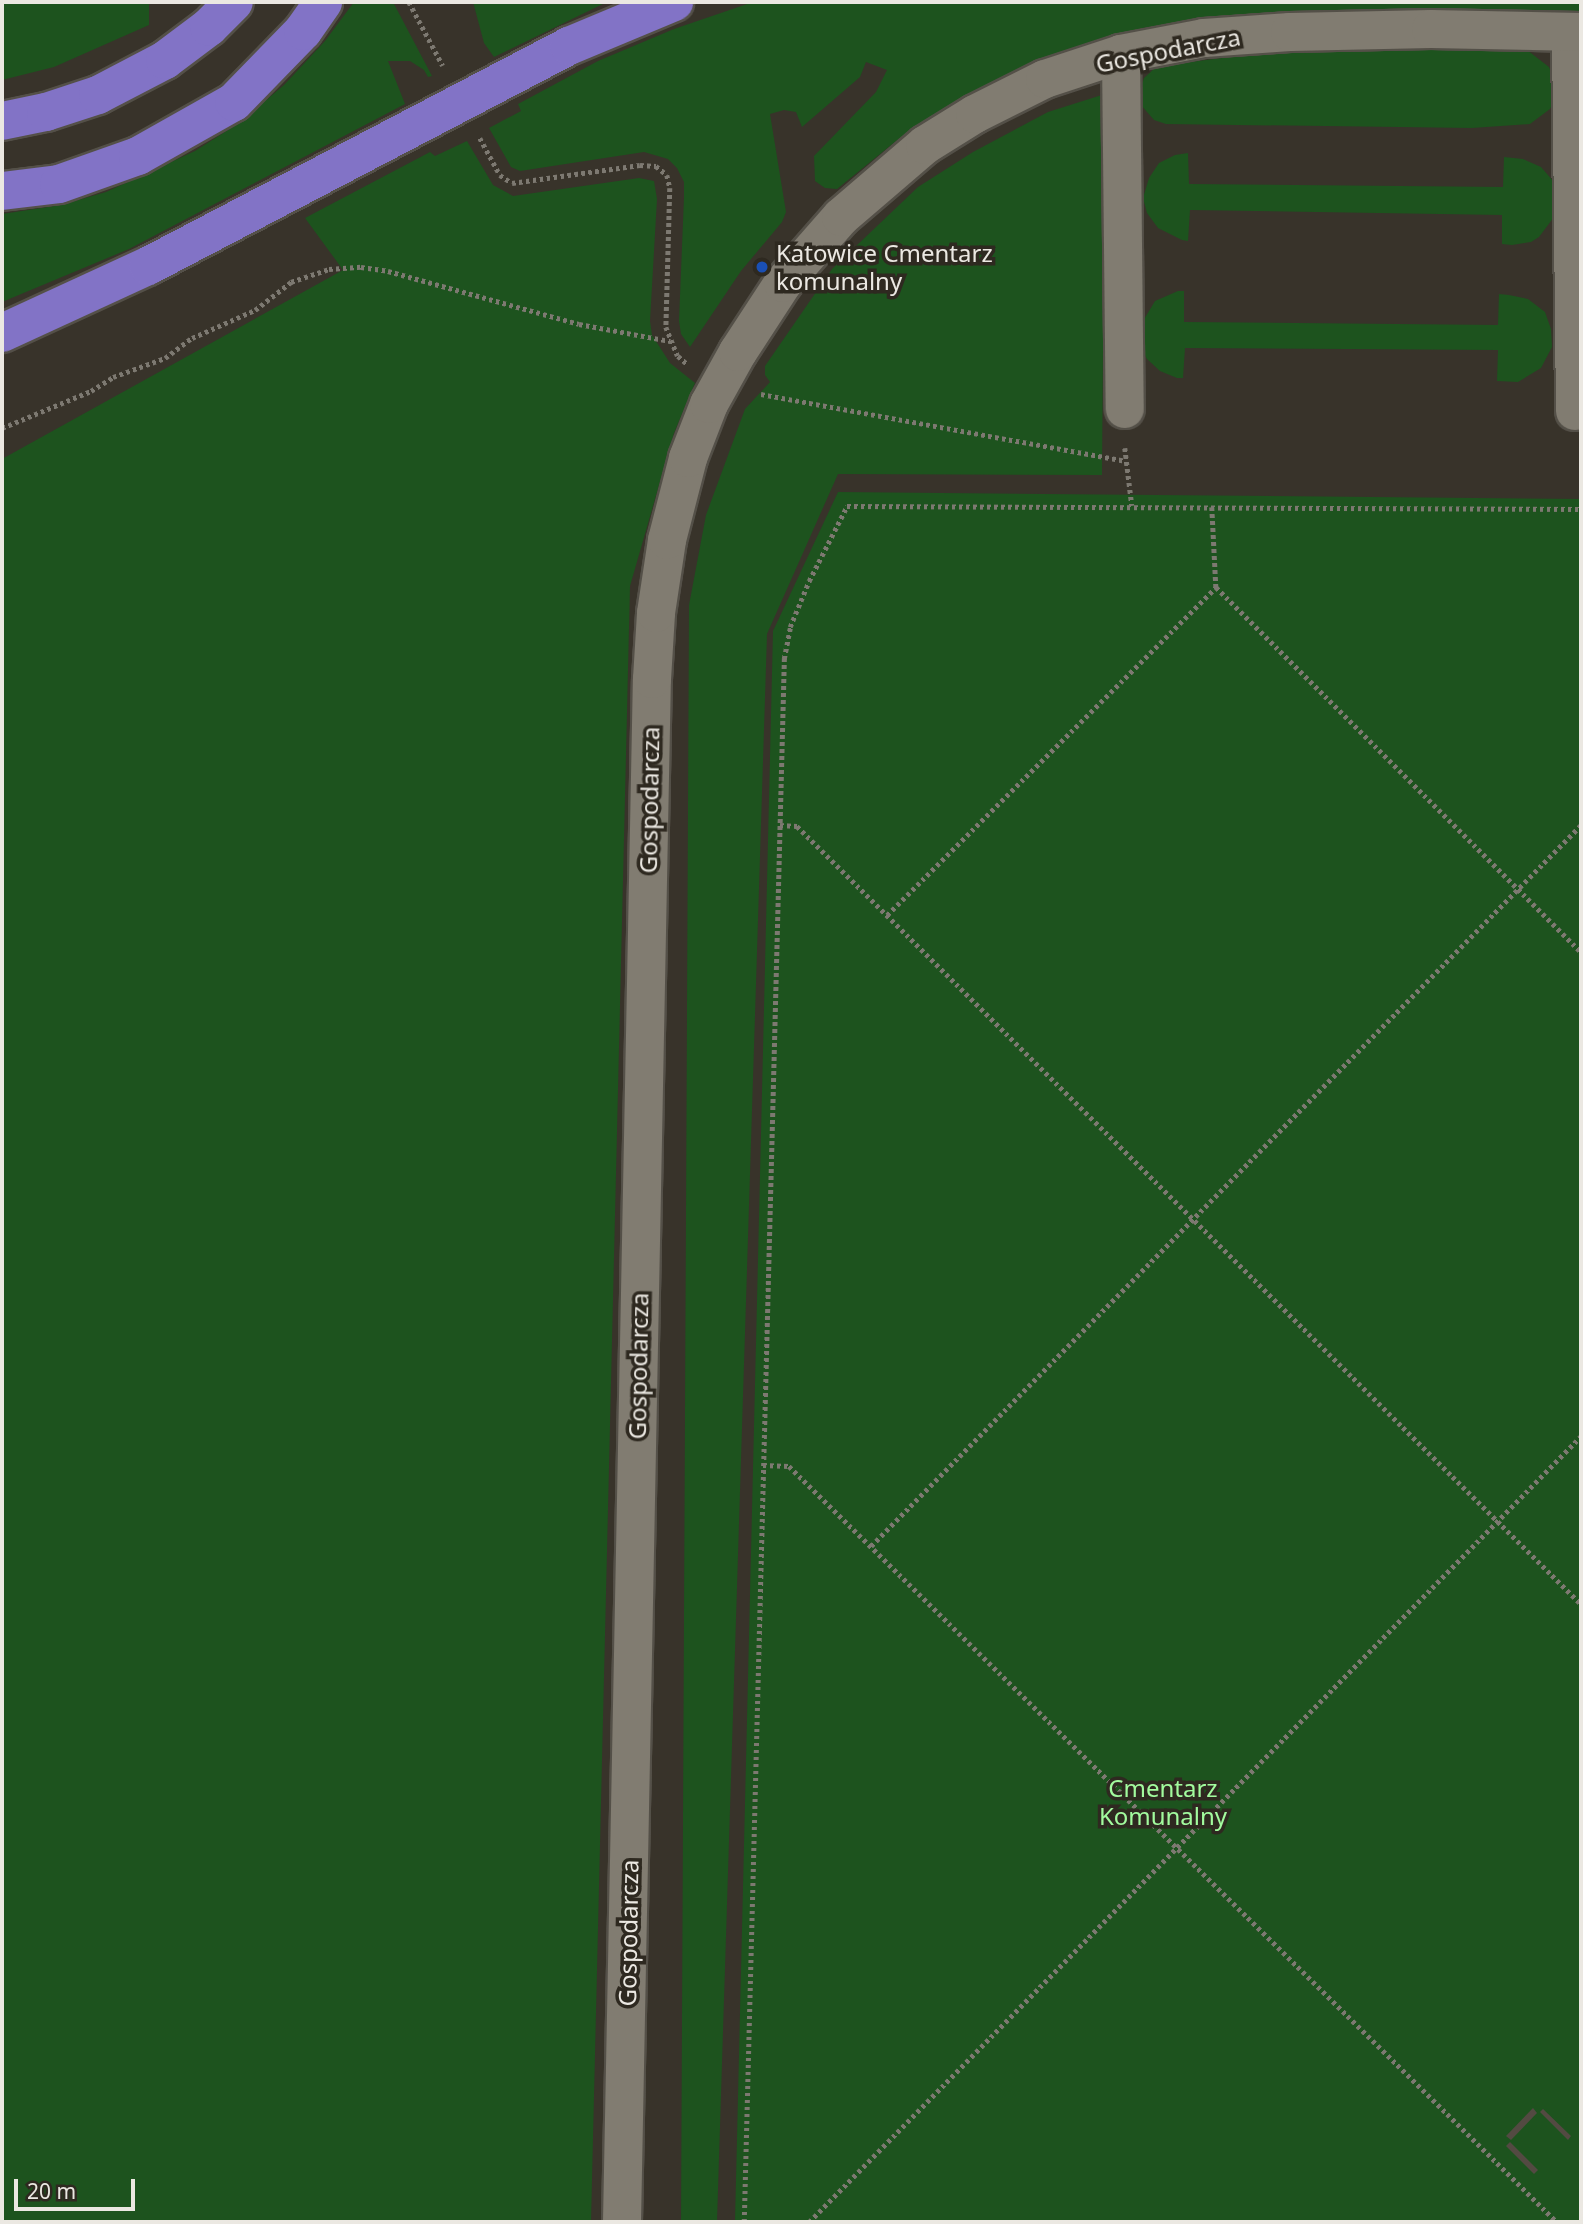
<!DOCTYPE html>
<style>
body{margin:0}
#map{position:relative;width:1583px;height:2224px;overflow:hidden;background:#38332a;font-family:"Noto Sans",sans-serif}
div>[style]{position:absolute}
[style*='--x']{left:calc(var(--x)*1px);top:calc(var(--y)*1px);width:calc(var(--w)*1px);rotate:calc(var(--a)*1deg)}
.green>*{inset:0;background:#1d531e}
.building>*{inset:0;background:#534a42}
.path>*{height:4.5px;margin-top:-2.25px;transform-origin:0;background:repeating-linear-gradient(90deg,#7d7971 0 3.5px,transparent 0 7px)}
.roads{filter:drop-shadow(2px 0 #545048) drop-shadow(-2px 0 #545048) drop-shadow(0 2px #545048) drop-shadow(0 -2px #545048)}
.minor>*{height:38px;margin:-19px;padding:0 19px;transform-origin:19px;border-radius:19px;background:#817c71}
.highway>*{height:38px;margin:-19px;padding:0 19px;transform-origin:19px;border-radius:19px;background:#8273c6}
.dots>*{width:19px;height:19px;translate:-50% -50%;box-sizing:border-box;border:4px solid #2e2920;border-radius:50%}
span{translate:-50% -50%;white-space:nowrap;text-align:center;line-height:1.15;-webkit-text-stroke:7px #2e2920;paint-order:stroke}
.street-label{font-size:24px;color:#ebe8e2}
.poi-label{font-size:24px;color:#ebe8e2}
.left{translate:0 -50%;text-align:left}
.park-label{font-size:24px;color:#a2fb9e}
.frame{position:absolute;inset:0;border:4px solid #ebe8e2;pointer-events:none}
.scale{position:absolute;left:14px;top:2179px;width:121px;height:32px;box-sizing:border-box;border:4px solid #ebe8e2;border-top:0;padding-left:9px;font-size:21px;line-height:24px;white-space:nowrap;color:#ebe8e2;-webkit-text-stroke:5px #2e2920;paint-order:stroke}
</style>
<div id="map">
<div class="green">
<i style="clip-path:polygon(2px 2px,149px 2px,149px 25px,54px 67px,2px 80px)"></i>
<i style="clip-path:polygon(354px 2px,393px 2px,432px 76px,428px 77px,424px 70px,410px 61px,388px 61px,405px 104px,129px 249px,2px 302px,2px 214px,61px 205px,106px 192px,195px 151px,239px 123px,284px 85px,325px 41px)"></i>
<i style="clip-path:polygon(473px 2px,607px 2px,494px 57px,484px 43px)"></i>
<i style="clip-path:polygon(753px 2px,1581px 2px,1581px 13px,1298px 11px,1208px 18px,1143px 28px,1072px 49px,973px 92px,901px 137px,837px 189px,825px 188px,815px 181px,814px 156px,876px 92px,887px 70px,866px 62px,860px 77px,802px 127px,796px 112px,784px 110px,770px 114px,786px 212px,782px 222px,741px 271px,690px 347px,681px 334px,679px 321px,684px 197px,684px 182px,677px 168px,668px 159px,644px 152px,520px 171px,511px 167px,489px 128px,521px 111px,518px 104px,598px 61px,674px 29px)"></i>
<i style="clip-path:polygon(1382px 48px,1527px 50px,1549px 67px,1554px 80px,1554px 101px,1550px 109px,1530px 124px,1472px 128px,1166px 124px,1154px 120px,1140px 104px,1139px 92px,1144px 78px,1157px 66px,1271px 52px)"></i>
<i style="clip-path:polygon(1105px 94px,1102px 475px,838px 474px,767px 634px,717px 2222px,681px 2222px,689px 605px,706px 515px,745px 409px,770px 382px,765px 375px,765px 366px,832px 269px,918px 187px,973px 152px,1048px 112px)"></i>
<i style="clip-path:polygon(467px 141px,493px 185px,513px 196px,639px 178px,654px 181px,657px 199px,650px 321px,652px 335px,670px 363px,695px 383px,674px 433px,630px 586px,591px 2222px,2px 2222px,2px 459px,343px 270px,305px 218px,430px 152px,435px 156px)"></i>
<i style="clip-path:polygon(1188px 153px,1189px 184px,1503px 187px,1504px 157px,1523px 159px,1541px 167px,1554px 182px,1554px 217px,1539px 237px,1531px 242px,1512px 245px,1502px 244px,1502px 215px,1190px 210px,1188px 241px,1182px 240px,1158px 228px,1147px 213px,1143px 198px,1149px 178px,1159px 163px,1175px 155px)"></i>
<i style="clip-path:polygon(1178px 291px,1184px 291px,1184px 322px,1498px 325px,1499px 294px,1509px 295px,1528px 299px,1545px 312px,1551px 329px,1552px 347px,1541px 368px,1518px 382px,1497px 381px,1498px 350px,1185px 348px,1183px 378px,1177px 378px,1160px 371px,1147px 359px,1142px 350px,1140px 326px,1155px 301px)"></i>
<i style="clip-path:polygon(838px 492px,1581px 499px,1581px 2222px,735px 2222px,773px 631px)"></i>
</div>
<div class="building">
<i style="clip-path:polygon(1533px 2108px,1537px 2113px,1511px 2140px,1506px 2136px)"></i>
<i style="clip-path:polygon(1543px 2109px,1571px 2136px,1568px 2140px,1540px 2112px)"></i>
<i style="clip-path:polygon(1510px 2142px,1538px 2170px,1534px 2174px,1506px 2146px)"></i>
</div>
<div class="path">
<i style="--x:409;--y:2;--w:72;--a:62"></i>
<i style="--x:480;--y:138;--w:42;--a:61.6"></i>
<i style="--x:500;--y:175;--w:14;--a:34"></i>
<i style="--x:512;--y:183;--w:129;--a:-8"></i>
<i style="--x:640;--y:165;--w:16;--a:4"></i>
<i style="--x:656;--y:166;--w:14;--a:39"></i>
<i style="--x:667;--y:175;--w:13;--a:77"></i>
<i style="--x:670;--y:188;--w:139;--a:91.6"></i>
<i style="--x:666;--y:327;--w:31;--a:68"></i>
<i style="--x:678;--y:356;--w:11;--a:41"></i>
<i style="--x:761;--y:394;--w:370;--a:10.4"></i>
<i style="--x:2;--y:428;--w:96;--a:-22.6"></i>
<i style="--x:91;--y:391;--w:26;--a:-32"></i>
<i style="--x:113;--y:377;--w:55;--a:-20.1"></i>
<i style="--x:165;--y:358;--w:34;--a:-37"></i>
<i style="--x:192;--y:338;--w:69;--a:-24"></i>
<i style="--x:255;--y:310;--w:46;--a:-37.9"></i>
<i style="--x:291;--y:282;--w:40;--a:-18.9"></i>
<i style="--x:329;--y:269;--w:32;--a:-4"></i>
<i style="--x:361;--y:267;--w:27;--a:8"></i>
<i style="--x:388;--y:271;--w:198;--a:15.5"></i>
<i style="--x:579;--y:324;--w:93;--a:10.6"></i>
<i style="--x:1125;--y:448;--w:58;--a:83.1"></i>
<i style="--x:1212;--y:507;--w:80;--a:87.1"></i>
<i style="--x:1216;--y:587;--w:516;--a:45"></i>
<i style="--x:780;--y:825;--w:17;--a:3"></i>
<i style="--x:797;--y:826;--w:1105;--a:44.78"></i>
<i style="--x:887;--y:915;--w:465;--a:-44.9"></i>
<i style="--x:763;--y:1465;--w:26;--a:2"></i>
<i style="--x:789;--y:1466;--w:1078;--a:44.55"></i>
<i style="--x:871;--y:1546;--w:1012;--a:-45.44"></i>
<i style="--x:744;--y:2222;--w:1564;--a:-88.53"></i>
<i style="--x:784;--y:659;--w:33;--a:-79"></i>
<i style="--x:790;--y:627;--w:50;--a:-67.6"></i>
<i style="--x:809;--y:581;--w:84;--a:-63.1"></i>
<i style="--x:847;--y:506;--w:734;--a:0.23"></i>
<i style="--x:809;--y:2222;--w:1102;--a:-45.51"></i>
</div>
<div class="roads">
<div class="minor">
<i style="--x:1571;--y:32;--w:379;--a:89.4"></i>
<i style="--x:1121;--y:54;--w:355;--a:89.4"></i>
<i style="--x:622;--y:2222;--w:1543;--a:-88.89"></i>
<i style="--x:652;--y:679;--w:66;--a:-86.5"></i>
<i style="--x:656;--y:613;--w:74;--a:-81.4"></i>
<i style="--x:667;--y:540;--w:85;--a:-75.6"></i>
<i style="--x:688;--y:458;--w:58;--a:-68.7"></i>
<i style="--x:709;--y:404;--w:60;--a:-60.9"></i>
<i style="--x:738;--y:352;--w:82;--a:-56.9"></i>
<i style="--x:783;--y:283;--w:88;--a:-48.7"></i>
<i style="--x:841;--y:217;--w:111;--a:-40.6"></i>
<i style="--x:925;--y:145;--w:59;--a:-31.8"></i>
<i style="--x:975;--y:114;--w:78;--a:-26.6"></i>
<i style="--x:1045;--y:79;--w:80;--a:-18.2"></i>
<i style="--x:1121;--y:54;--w:85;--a:-10.9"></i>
<i style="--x:1204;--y:38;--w:86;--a:-4"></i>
<i style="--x:1290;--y:32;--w:141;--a:-1.2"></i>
<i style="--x:1431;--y:29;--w:150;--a:1.1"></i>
</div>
<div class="highway">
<i style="--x:2;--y:121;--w:45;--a:-11.6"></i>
<i style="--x:46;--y:112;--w:55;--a:-18.1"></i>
<i style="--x:98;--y:95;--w:76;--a:-27.6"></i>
<i style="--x:165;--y:60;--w:55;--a:-36.9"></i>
<i style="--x:209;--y:27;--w:35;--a:-45"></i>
<i style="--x:2;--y:191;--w:57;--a:-7"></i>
<i style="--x:59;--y:184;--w:84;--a:-19.5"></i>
<i style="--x:138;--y:156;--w:110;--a:-29.4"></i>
<i style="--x:234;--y:102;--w:99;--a:-45.8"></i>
<i style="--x:303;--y:31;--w:35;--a:-55"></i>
<i style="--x:2;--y:333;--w:161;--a:-24.7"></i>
<i style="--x:148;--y:266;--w:475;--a:-27.6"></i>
<i style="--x:569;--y:46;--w:114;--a:-22.7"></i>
</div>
</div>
<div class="dots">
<i style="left:762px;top:267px;background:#1a4fb4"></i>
</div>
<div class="street-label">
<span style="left:1168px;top:50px;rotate:-11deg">Gospodarcza</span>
<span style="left:649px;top:800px;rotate:-89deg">Gospodarcza</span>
<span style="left:638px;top:1366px;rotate:-89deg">Gospodarcza</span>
<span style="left:628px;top:1933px;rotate:-89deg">Gospodarcza</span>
</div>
<div class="poi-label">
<span class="left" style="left:776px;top:267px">Katowice Cmentarz<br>komunalny</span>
</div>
<div class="park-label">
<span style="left:1163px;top:1802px">Cmentarz<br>Komunalny</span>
</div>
<div class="frame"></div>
<div class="scale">20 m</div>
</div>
